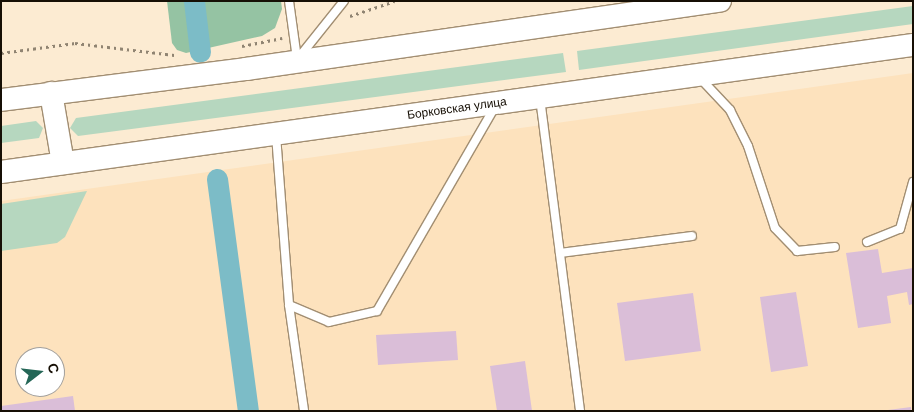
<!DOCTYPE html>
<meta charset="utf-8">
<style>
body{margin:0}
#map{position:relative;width:914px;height:412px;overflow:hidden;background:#fcebd2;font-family:Helvetica,sans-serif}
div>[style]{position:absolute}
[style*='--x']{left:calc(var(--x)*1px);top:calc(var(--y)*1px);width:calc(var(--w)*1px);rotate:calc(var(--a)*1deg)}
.built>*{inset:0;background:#fde2bd}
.green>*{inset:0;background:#b6d7bf}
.forest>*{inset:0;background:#95c3a3}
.canal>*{height:21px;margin:-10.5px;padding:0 10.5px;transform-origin:10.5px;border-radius:10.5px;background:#7cbcc7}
.building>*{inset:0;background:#dabed8}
.path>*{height:3px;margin-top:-1.5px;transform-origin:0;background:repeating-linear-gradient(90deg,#908472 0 2.5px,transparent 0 6.5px)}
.roads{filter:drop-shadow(1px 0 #a28e72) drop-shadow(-1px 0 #a28e72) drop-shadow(0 1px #a28e72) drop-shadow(0 -1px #a28e72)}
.service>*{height:8px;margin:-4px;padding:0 4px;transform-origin:4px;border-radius:4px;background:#fff}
.secondary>*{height:22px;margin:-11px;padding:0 11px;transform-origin:11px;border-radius:11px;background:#fff}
span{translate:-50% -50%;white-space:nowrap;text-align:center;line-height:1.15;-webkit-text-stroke:4px #fff;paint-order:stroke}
.street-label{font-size:12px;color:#160f05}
.frame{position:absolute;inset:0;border:2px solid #160f05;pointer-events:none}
.north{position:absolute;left:15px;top:347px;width:50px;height:50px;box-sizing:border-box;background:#fff;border:1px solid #a29f9b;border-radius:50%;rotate:74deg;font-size:14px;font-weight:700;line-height:20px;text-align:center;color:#160f05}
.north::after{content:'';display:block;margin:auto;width:18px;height:22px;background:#246656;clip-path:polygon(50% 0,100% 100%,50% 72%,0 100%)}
</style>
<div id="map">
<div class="built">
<i style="clip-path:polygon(evenodd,913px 73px,913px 411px,1px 411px,1px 201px,913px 73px,25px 357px,55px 357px,55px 387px,25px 387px,25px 357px)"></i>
</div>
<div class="green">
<i style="clip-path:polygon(913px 6px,913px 24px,579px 70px,577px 51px)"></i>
<i style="clip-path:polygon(563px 53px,566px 72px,78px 136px,70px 128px,76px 118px)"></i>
<i style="clip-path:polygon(36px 121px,43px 128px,39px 138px,1px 143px,1px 126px)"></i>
<i style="clip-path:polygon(87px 191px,65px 237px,57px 243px,1px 251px,1px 204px)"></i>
</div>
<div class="forest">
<i style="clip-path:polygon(167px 1px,281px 1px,282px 9px,275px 28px,262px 36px,186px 53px,177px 50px,172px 43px)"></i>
</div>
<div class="canal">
<i style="--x:194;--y:1;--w:51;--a:83.3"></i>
<i style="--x:217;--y:179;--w:234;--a:82.4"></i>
</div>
<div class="building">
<i style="clip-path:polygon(878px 249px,882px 273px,913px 268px,913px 304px,909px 305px,907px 292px,887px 296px,891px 323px,858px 328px,846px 253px)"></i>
<i style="clip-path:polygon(796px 292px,808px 366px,771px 372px,760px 297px)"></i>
<i style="clip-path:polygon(693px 293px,701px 351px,625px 361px,617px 303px)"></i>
<i style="clip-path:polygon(456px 331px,458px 360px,378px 365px,376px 335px)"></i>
<i style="clip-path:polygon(525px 361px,532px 411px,497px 411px,490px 366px)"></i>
<i style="clip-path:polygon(73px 396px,75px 411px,1px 411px,1px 406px)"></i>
<i style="clip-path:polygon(911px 407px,911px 411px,888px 411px,888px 410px)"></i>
</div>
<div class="path">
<i style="--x:350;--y:16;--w:47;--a:-18.4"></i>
<i style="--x:242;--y:46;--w:41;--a:-11.3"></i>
<i style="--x:1;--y:53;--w:75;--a:-7.7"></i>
<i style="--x:75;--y:43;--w:100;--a:6.9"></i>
</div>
<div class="roads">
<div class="service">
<i style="--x:289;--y:1;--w:59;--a:82.1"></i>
<i style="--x:300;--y:56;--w:70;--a:-51.3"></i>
<i style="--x:700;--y:78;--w:44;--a:46.8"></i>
<i style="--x:730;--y:110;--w:40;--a:63.4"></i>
<i style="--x:748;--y:146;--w:86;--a:71.8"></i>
<i style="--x:775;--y:228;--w:32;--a:46"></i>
<i style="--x:797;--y:251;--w:38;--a:-6"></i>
<i style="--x:540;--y:98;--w:316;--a:82.7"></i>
<i style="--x:276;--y:135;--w:170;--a:85.6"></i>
<i style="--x:289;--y:305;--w:107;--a:81.9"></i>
<i style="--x:867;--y:242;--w:35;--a:-22"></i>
<i style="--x:900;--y:229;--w:49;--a:-74.5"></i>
<i style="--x:560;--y:253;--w:133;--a:-7.3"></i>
<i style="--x:289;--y:305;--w:43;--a:23"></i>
<i style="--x:329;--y:322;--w:49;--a:-12.9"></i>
<i style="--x:377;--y:311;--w:236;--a:-60"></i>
</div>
<div class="secondary">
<i style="--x:51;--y:93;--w:71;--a:80.3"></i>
<i style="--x:1;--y:100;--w:247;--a:-7.2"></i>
<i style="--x:246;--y:69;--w:479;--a:-8.2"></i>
<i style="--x:1;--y:172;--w:921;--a:-7.93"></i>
</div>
</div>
<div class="street-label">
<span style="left:457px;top:109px;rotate:-8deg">Борковская улица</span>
</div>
<div class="frame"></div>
<div class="north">С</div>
</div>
